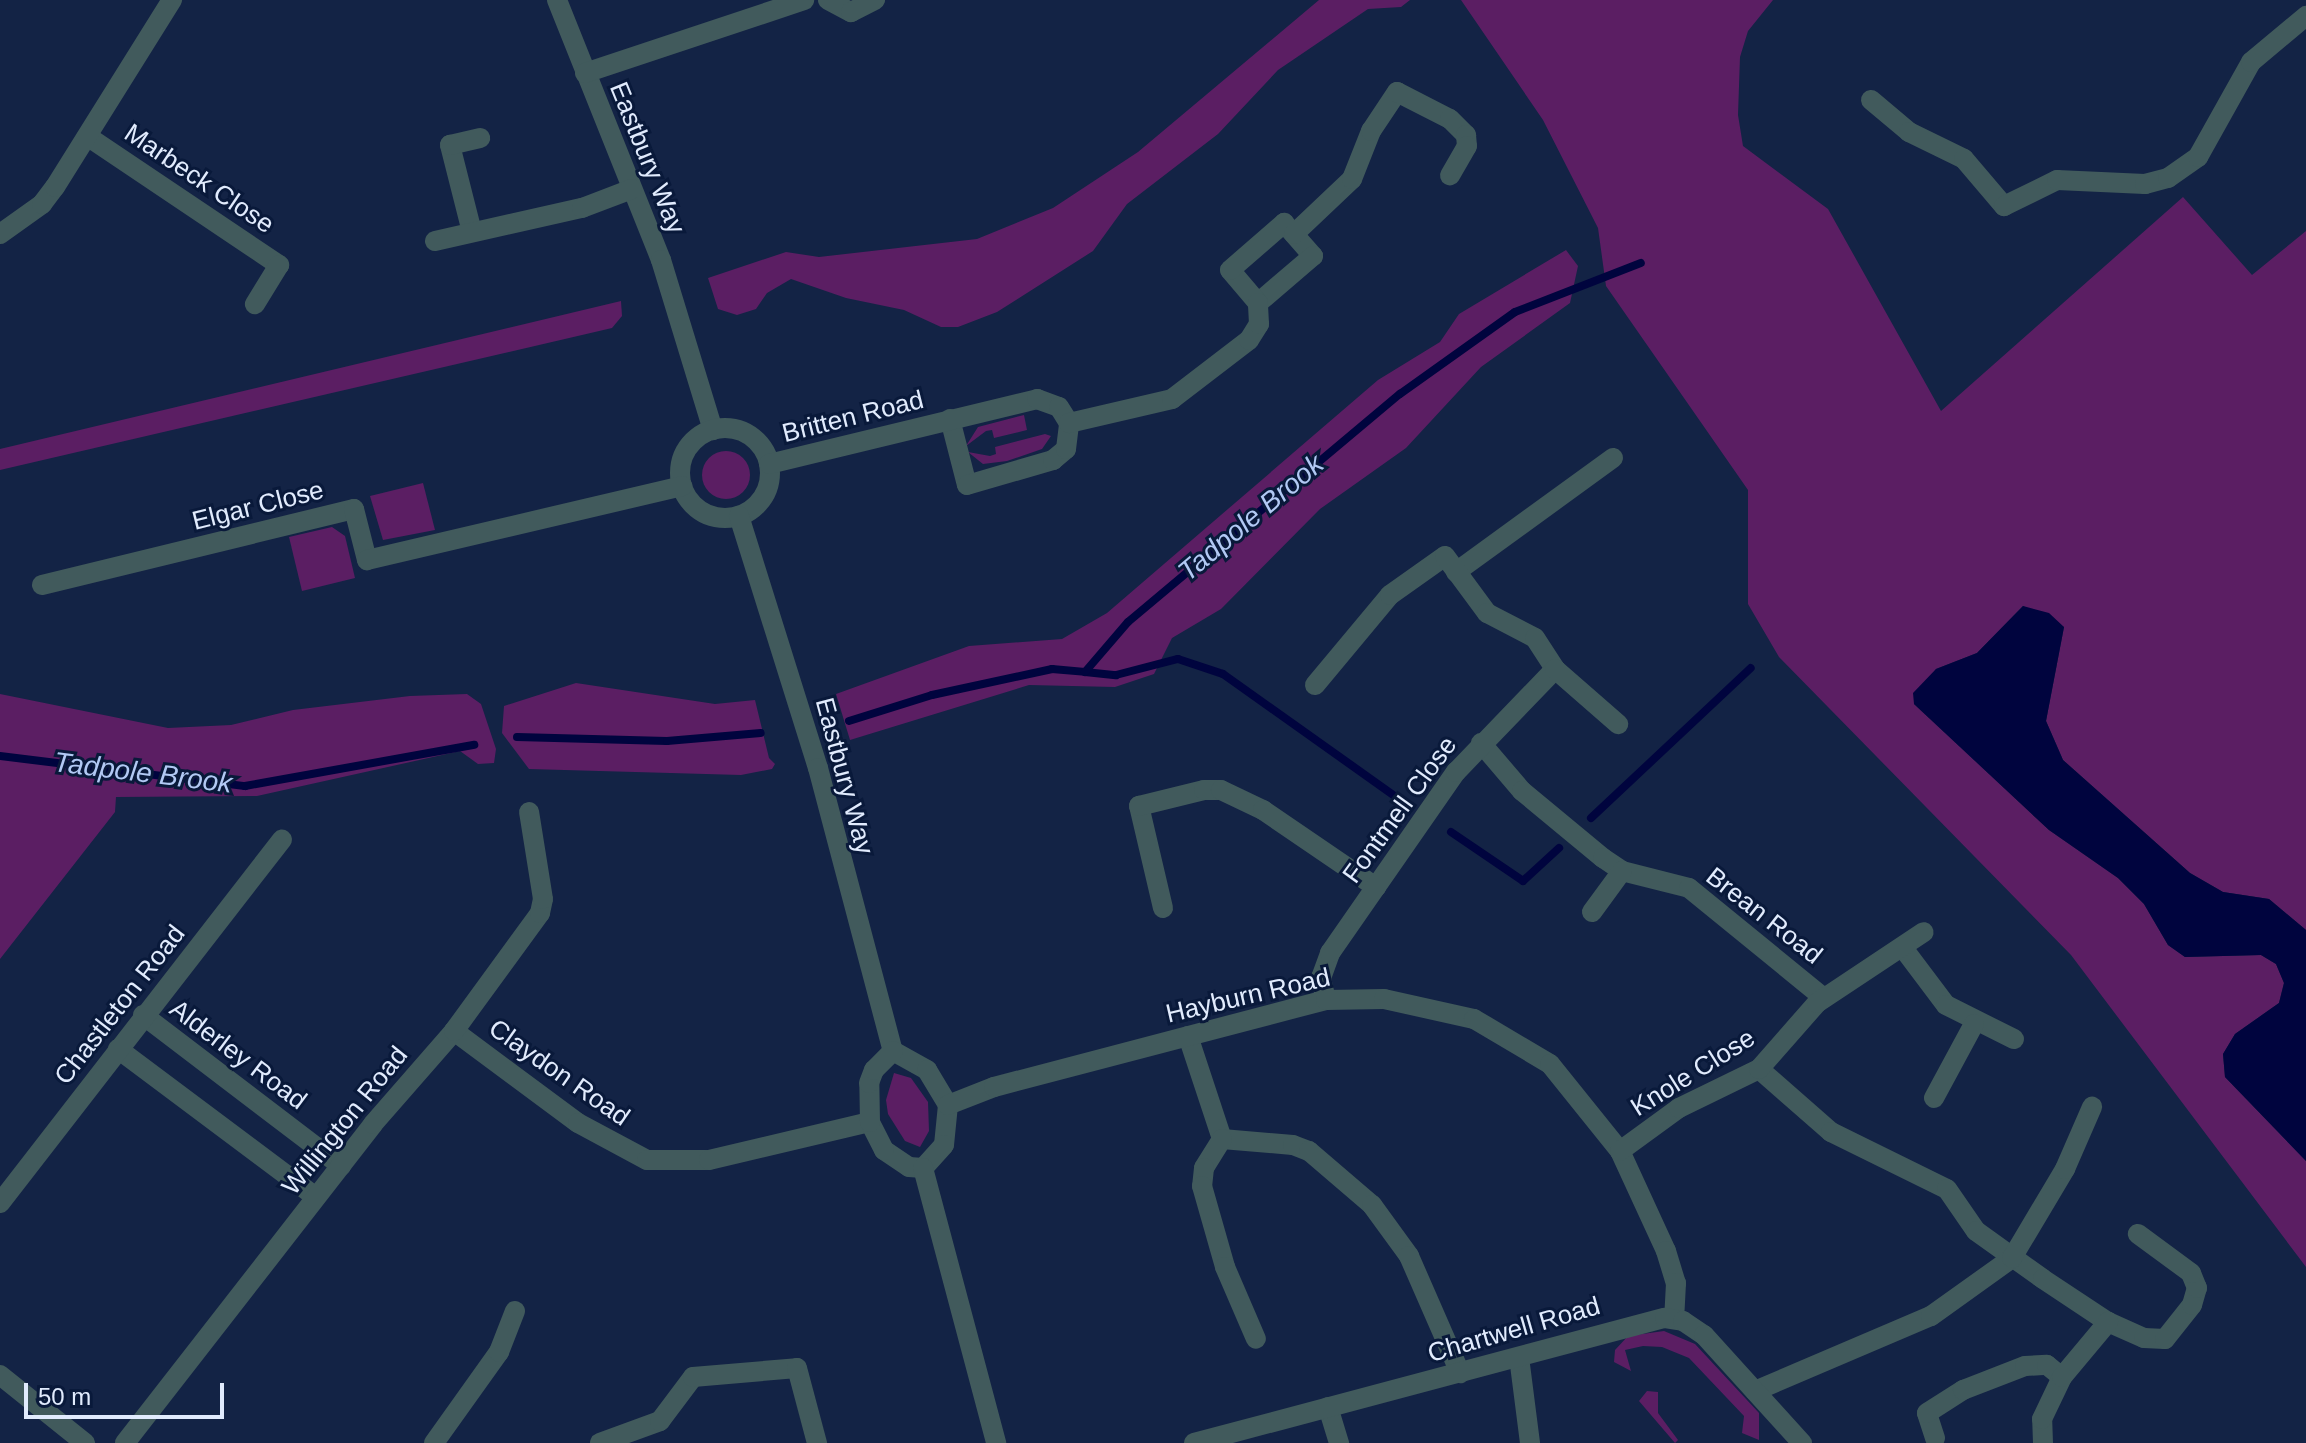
<!DOCTYPE html>
<style>
body{margin:0}
#map{position:relative;width:2306px;height:1443px;overflow:hidden;background:#132345;font-family:Helvetica,sans-serif}
div>[style]{position:absolute}
[style*='--x']{left:calc(var(--x)*1px);top:calc(var(--y)*1px);width:calc(var(--w)*1px);rotate:calc(var(--a)*1deg)}
.green>*{inset:0;background:#5b1e63}
.round{border-radius:50%}
.water>*{inset:0;background:#00043e}
.stream>*{height:8px;margin:-4px;padding:0 4px;transform-origin:4px;border-radius:4px;background:#00043e}
.street>*{height:20px;margin:-10px;padding:0 10px;transform-origin:10px;border-radius:10px;background:#415a5c}
.street>.ring{margin:-10px;padding:0;box-sizing:content-box;background:none;border:20px solid #415a5c;border-radius:50%}
span{translate:-50% -50%;white-space:nowrap;text-align:center;line-height:1.15;-webkit-text-stroke:6px #09193a;paint-order:stroke}
.street-label{font-size:26px;color:#e1ebfd}
.water-label{font-size:28px;color:#b2c9f4;font-style:italic}
.scale{position:absolute;left:24px;top:1383px;width:200px;height:36px;box-sizing:border-box;border:4px solid #e1ebfd;border-top:0;padding-left:10px;font-size:24px;line-height:28px;white-space:nowrap;color:#e1ebfd;-webkit-text-stroke:6px #09193a;paint-order:stroke}
</style>
<div id="map">
<div class="green">
<i style="clip-path:polygon(1319px 0,1410px 0,1401px 7px,1368px 9px,1278px 70px,1218px 134px,1127px 204px,1093px 251px,997px 312px,958px 327px,941px 327px,904px 310px,846px 298px,791px 279px,767px 293px,756px 309px,737px 315px,718px 309px,708px 278px,786px 252px,819px 257px,977px 239px,1053px 208px,1138px 152px)"></i>
<i style="clip-path:polygon(1461px 0,1773px 0,1748px 31px,1740px 57px,1738px 115px,1743px 146px,1828px 209px,1941px 411px,2183px 197px,2252px 275px,2306px 231px,2306px 930px,2269px 899px,2223px 892px,2190px 873px,2063px 760px,2046px 721px,2064px 627px,2023px 606px,1977px 653px,1936px 669px,1914px 704px,2049px 830px,2118px 878px,2144px 904px,2168px 945px,2185px 957px,2261px 955px,2276px 964px,2284px 983px,2279px 1003px,2235px 1034px,2223px 1054px,2225px 1077px,2306px 1161px,2306px 1267px,2071px 955px,1779px 657px,1748px 604px,1748px 490px,1606px 286px,1598px 228px,1543px 120px)"></i>
<i style="clip-path:polygon(1566px 250px,1578px 266px,1570px 303px,1481px 367px,1406px 448px,1320px 509px,1221px 609px,1172px 638px,1154px 674px,1115px 687px,1029px 685px,850px 740px,836px 694px,969px 646px,1062px 639px,1107px 613px,1378px 380px,1440px 342px,1459px 314px)"></i>
<i style="clip-path:polygon(621px 301px,622px 316px,612px 328px,0 470px,0 449px)"></i>
<i style="clip-path:polygon(1024px 415px,1027px 430px,994px 438px,992px 430px,986px 431px,966px 446px,978px 427px)"></i>
<i style="clip-path:polygon(1045px 434px,1051px 436px,1042px 449px,1007px 461px,983px 464px,968px 452px,990px 456px,996px 454px,995px 447px)"></i>
<i class="round" style="left:702px;top:451px;width:48px;height:48px"></i>
<i style="clip-path:polygon(423px 483px,435px 530px,383px 540px,370px 496px)"></i>
<i style="clip-path:polygon(332px 527px,345px 536px,355px 578px,302px 591px,289px 537px)"></i>
<i style="clip-path:polygon(576px 683px,715px 704px,755px 700px,769px 758px,775px 764px,772px 769px,741px 775px,529px 769px,502px 733px,504px 706px)"></i>
<i style="clip-path:polygon(0 694px,168px 728px,231px 725px,293px 710px,410px 696px,467px 694px,481px 704px,496px 749px,494px 763px,478px 764px,460px 751px,257px 796px,116px 797px,115px 812px,0 959px)"></i>
<i style="clip-path:polygon(894px 1073px,911px 1078px,928px 1102px,929px 1131px,920px 1147px,905px 1141px,888px 1114px,886px 1100px)"></i>
<i style="clip-path:polygon(1664px 1331px,1695px 1344px,1759px 1413px,1759px 1440px,1742px 1433px,1744px 1416px,1689px 1358px,1662px 1347px,1643px 1346px,1625px 1350px,1631px 1371px,1614px 1362px,1615px 1350px,1628px 1336px)"></i>
<i style="clip-path:polygon(1647px 1391px,1658px 1392px,1658px 1413px,1678px 1440px,1675px 1443px,1639px 1401px)"></i>
</div>
<div class="water">
<i style="clip-path:polygon(2023px 606px,2049px 613px,2064px 627px,2046px 721px,2063px 760px,2190px 873px,2223px 892px,2269px 899px,2306px 930px,2306px 1161px,2225px 1077px,2223px 1054px,2235px 1034px,2279px 1003px,2284px 983px,2276px 964px,2261px 955px,2185px 957px,2168px 945px,2144px 904px,2118px 878px,2049px 830px,1914px 704px,1913px 693px,1936px 669px,1977px 653px)"></i>
</div>
<div class="stream">
<i style="--x:1085;--y:672;--w:31;--a:6"></i>
<i style="--x:1116;--y:675;--w:64;--a:-14.5"></i>
<i style="--x:1178;--y:659;--w:47;--a:18.4"></i>
<i style="--x:1223;--y:674;--w:217;--a:35.4"></i>
<i style="--x:849;--y:721;--w:87;--a:-17.4"></i>
<i style="--x:932;--y:695;--w:123;--a:-12.2"></i>
<i style="--x:1052;--y:669;--w:33;--a:5"></i>
<i style="--x:1085;--y:672;--w:66;--a:-49.3"></i>
<i style="--x:1128;--y:622;--w:355;--a:-40"></i>
<i style="--x:1400;--y:394;--w:141;--a:-35.5"></i>
<i style="--x:1515;--y:312;--w:135;--a:-21.3"></i>
<i style="--x:517;--y:737;--w:150;--a:1.5"></i>
<i style="--x:667;--y:741;--w:94;--a:-4.9"></i>
<i style="--x:0;--y:756;--w:247;--a:7"></i>
<i style="--x:245;--y:786;--w:233;--a:-10.2"></i>
<i style="--x:1591;--y:818;--w:219;--a:-43.2"></i>
<i style="--x:1451;--y:832;--w:87;--a:34.2"></i>
<i style="--x:1523;--y:881;--w:49;--a:-42.5"></i>
</div>
<div class="street">
<i style="--x:557;--y:0;--w:280;--a:68.2"></i>
<i style="--x:661;--y:260;--w:178;--a:73"></i>
<i style="--x:828;--y:0;--w:26;--a:28"></i>
<i style="--x:851;--y:12;--w:27;--a:-27"></i>
<i style="--x:585;--y:73;--w:231;--a:-18.4"></i>
<i style="--x:1871;--y:100;--w:50;--a:40.1"></i>
<i style="--x:1909;--y:132;--w:61;--a:26.1"></i>
<i style="--x:1964;--y:159;--w:62;--a:49.6"></i>
<i style="--x:2004;--y:206;--w:59;--a:-26.1"></i>
<i style="--x:2057;--y:180;--w:88;--a:2.6"></i>
<i style="--x:2145;--y:184;--w:24;--a:-15"></i>
<i style="--x:2168;--y:178;--w:37;--a:-35"></i>
<i style="--x:2198;--y:157;--w:109;--a:-60.8"></i>
<i style="--x:2251;--y:62;--w:72;--a:-39.9"></i>
<i style="--x:90;--y:138;--w:228;--a:33.9"></i>
<i style="--x:279;--y:265;--w:46;--a:121.6"></i>
<i style="--x:1284;--y:223;--w:44;--a:48.7"></i>
<i style="--x:1313;--y:256;--w:72;--a:139.5"></i>
<i style="--x:1258;--y:303;--w:43;--a:-130.3"></i>
<i style="--x:1230;--y:270;--w:72;--a:-41"></i>
<i style="--x:472;--y:232;--w:90;--a:-104.2"></i>
<i style="--x:450;--y:145;--w:31;--a:-13"></i>
<i style="--x:0;--y:234;--w:52;--a:-35.5"></i>
<i style="--x:42;--y:204;--w:21;--a:-53"></i>
<i style="--x:55;--y:187;--w:221;--a:-58"></i>
<i style="--x:1294;--y:234;--w:80;--a:-43.5"></i>
<i style="--x:1352;--y:179;--w:52;--a:-68.4"></i>
<i style="--x:1371;--y:131;--w:47;--a:-56.3"></i>
<i style="--x:1397;--y:92;--w:59;--a:27"></i>
<i style="--x:1450;--y:119;--w:23;--a:45"></i>
<i style="--x:1466;--y:135;--w:11;--a:85"></i>
<i style="--x:1467;--y:146;--w:34;--a:120"></i>
<i style="--x:435;--y:241;--w:151;--a:-12.7"></i>
<i style="--x:582;--y:208;--w:53;--a:-20.8"></i>
<i style="--x:950;--y:419;--w:68;--a:75.6"></i>
<i style="--x:967;--y:485;--w:90;--a:-16.2"></i>
<i style="--x:1053;--y:460;--w:17;--a:-40"></i>
<i style="--x:1066;--y:449;--w:26;--a:-83"></i>
<i class="ring" style="left:680px;top:428px;width:70px;height:70px"></i>
<i style="--x:769;--y:464;--w:276;--a:-13.6"></i>
<i style="--x:1037;--y:399;--w:23;--a:20"></i>
<i style="--x:1059;--y:407;--w:19;--a:58"></i>
<i style="--x:1069;--y:423;--w:106;--a:-13.1"></i>
<i style="--x:1172;--y:399;--w:97;--a:-37.5"></i>
<i style="--x:1249;--y:340;--w:19;--a:-58"></i>
<i style="--x:1259;--y:324;--w:21;--a:-93"></i>
<i style="--x:739;--y:516;--w:264;--a:72.6"></i>
<i style="--x:818;--y:768;--w:293;--a:75.2"></i>
<i style="--x:1456;--y:572;--w:194;--a:-36"></i>
<i style="--x:42;--y:585;--w:321;--a:-13.7"></i>
<i style="--x:354;--y:509;--w:53;--a:75.7"></i>
<i style="--x:367;--y:560;--w:324;--a:-13.2"></i>
<i style="--x:1315;--y:685;--w:117;--a:-50.2"></i>
<i style="--x:1390;--y:595;--w:67;--a:-35.3"></i>
<i style="--x:1445;--y:556;--w:71;--a:53.6"></i>
<i style="--x:1487;--y:613;--w:54;--a:27.5"></i>
<i style="--x:1535;--y:638;--w:37;--a:57"></i>
<i style="--x:1481;--y:743;--w:63;--a:49.5"></i>
<i style="--x:1522;--y:791;--w:105;--a:39.6"></i>
<i style="--x:1603;--y:858;--w:23;--a:34"></i>
<i style="--x:1622;--y:871;--w:69;--a:14.2"></i>
<i style="--x:1689;--y:888;--w:174;--a:39.2"></i>
<i style="--x:1163;--y:908;--w:105;--a:-103.2"></i>
<i style="--x:1139;--y:806;--w:67;--a:-13.8"></i>
<i style="--x:1204;--y:790;--w:17;--a:0"></i>
<i style="--x:1221;--y:790;--w:47;--a:25.5"></i>
<i style="--x:1263;--y:810;--w:137;--a:34.3"></i>
<i style="--x:1592;--y:912;--w:51;--a:-53.8"></i>
<i style="--x:1903;--y:948;--w:71;--a:53"></i>
<i style="--x:1946;--y:1005;--w:76;--a:26.6"></i>
<i style="--x:1326;--y:1000;--w:23;--a:-103"></i>
<i style="--x:1321;--y:978;--w:27;--a:-70"></i>
<i style="--x:1330;--y:953;--w:221;--a:-55.2"></i>
<i style="--x:1456;--y:772;--w:143;--a:-46.1"></i>
<i style="--x:1555;--y:669;--w:84;--a:41.1"></i>
<i style="--x:143;--y:1015;--w:249;--a:37.3"></i>
<i style="--x:454;--y:1031;--w:154;--a:36.6"></i>
<i style="--x:578;--y:1123;--w:78;--a:28.2"></i>
<i style="--x:647;--y:1160;--w:62;--a:0"></i>
<i style="--x:709;--y:1160;--w:165;--a:-13.3"></i>
<i style="--x:1188;--y:1036;--w:108;--a:71.7"></i>
<i style="--x:1222;--y:1139;--w:71;--a:4.8"></i>
<i style="--x:1293;--y:1145;--w:17;--a:21"></i>
<i style="--x:1309;--y:1151;--w:83;--a:40.6"></i>
<i style="--x:1372;--y:1205;--w:63;--a:54"></i>
<i style="--x:1409;--y:1256;--w:128;--a:66.4"></i>
<i style="--x:118;--y:1049;--w:247;--a:36.8"></i>
<i style="--x:893;--y:1051;--w:39;--a:29"></i>
<i style="--x:927;--y:1070;--w:41;--a:59"></i>
<i style="--x:948;--y:1105;--w:40;--a:95.7"></i>
<i style="--x:944;--y:1145;--w:31;--a:132"></i>
<i style="--x:923;--y:1168;--w:14;--a:-176"></i>
<i style="--x:909;--y:1167;--w:30;--a:-146"></i>
<i style="--x:884;--y:1150;--w:31;--a:-117"></i>
<i style="--x:870;--y:1122;--w:39;--a:-91"></i>
<i style="--x:869;--y:1083;--w:14;--a:-69"></i>
<i style="--x:874;--y:1070;--w:27;--a:-45"></i>
<i style="--x:1759;--y:1069;--w:96;--a:41.2"></i>
<i style="--x:1831;--y:1132;--w:129;--a:26.2"></i>
<i style="--x:1947;--y:1189;--w:51;--a:55.4"></i>
<i style="--x:1976;--y:1231;--w:82;--a:35.6"></i>
<i style="--x:2043;--y:1279;--w:78;--a:33.5"></i>
<i style="--x:2108;--y:1322;--w:39;--a:24"></i>
<i style="--x:2144;--y:1338;--w:21;--a:3"></i>
<i style="--x:2165;--y:1339;--w:43;--a:-51.5"></i>
<i style="--x:2192;--y:1305;--w:18;--a:-74"></i>
<i style="--x:2197;--y:1288;--w:16;--a:-112"></i>
<i style="--x:2191;--y:1273;--w:66;--a:-143.7"></i>
<i style="--x:1934;--y:1098;--w:84;--a:-61.6"></i>
<i style="--x:948;--y:1105;--w:49;--a:-21.4"></i>
<i style="--x:994;--y:1087;--w:343;--a:-14.7"></i>
<i style="--x:1326;--y:1000;--w:58;--a:-1"></i>
<i style="--x:1384;--y:999;--w:92;--a:12.5"></i>
<i style="--x:1474;--y:1019;--w:88;--a:30.6"></i>
<i style="--x:1550;--y:1064;--w:112;--a:51.2"></i>
<i style="--x:1620;--y:1151;--w:110;--a:65.3"></i>
<i style="--x:1666;--y:1251;--w:34;--a:73"></i>
<i style="--x:1676;--y:1283;--w:35;--a:93"></i>
<i style="--x:1222;--y:1139;--w:34;--a:122"></i>
<i style="--x:1204;--y:1168;--w:18;--a:96"></i>
<i style="--x:1202;--y:1186;--w:84;--a:74.1"></i>
<i style="--x:1225;--y:1267;--w:78;--a:66.7"></i>
<i style="--x:1620;--y:1151;--w:73;--a:-36.1"></i>
<i style="--x:1679;--y:1108;--w:89;--a:-26"></i>
<i style="--x:1759;--y:1069;--w:88;--a:-48.7"></i>
<i style="--x:1817;--y:1003;--w:128;--a:-33.6"></i>
<i style="--x:923;--y:1168;--w:285;--a:75.1"></i>
<i style="--x:0;--y:1203;--w:460;--a:-52.2"></i>
<i style="--x:1519;--y:1357;--w:87;--a:82.7"></i>
<i style="--x:0;--y:1375;--w:109;--a:38.7"></i>
<i style="--x:1755;--y:1391;--w:191;--a:-23.1"></i>
<i style="--x:1931;--y:1316;--w:100;--a:-35.6"></i>
<i style="--x:2012;--y:1258;--w:104;--a:-59.2"></i>
<i style="--x:2065;--y:1169;--w:68;--a:-66.5"></i>
<i style="--x:1328;--y:1407;--w:38;--a:73"></i>
<i style="--x:1935;--y:1438;--w:26;--a:-108"></i>
<i style="--x:1927;--y:1413;--w:43;--a:-32.6"></i>
<i style="--x:1963;--y:1390;--w:66;--a:-21.2"></i>
<i style="--x:2025;--y:1366;--w:22;--a:-3"></i>
<i style="--x:2047;--y:1365;--w:19;--a:39"></i>
<i style="--x:125;--y:1443;--w:404;--a:-52.1"></i>
<i style="--x:373;--y:1124;--w:123;--a:-48.9"></i>
<i style="--x:454;--y:1031;--w:146;--a:-53.9"></i>
<i style="--x:540;--y:913;--w:14;--a:-78"></i>
<i style="--x:543;--y:899;--w:88;--a:-99.1"></i>
<i style="--x:434;--y:1443;--w:112;--a:-54.5"></i>
<i style="--x:499;--y:1352;--w:44;--a:-68.7"></i>
<i style="--x:600;--y:1443;--w:64;--a:-20.1"></i>
<i style="--x:660;--y:1421;--w:55;--a:-53.1"></i>
<i style="--x:693;--y:1377;--w:104;--a:-4.9"></i>
<i style="--x:797;--y:1368;--w:78;--a:75.1"></i>
<i style="--x:1194;--y:1443;--w:487;--a:-14.9"></i>
<i style="--x:1665;--y:1318;--w:18;--a:9"></i>
<i style="--x:1683;--y:1321;--w:25;--a:34"></i>
<i style="--x:1704;--y:1335;--w:146;--a:47.8"></i>
<i style="--x:2043;--y:1443;--w:24;--a:-92"></i>
<i style="--x:2042;--y:1419;--w:47;--a:-64.5"></i>
<i style="--x:2062;--y:1377;--w:72;--a:-50.1"></i>
</div>
<div class="street-label">
<span style="left:647px;top:158px;rotate:68deg">Eastbury Way</span>
<span style="left:199px;top:179px;rotate:34deg">Marbeck Close</span>
<span style="left:853px;top:417px;rotate:-14deg">Britten Road</span>
<span style="left:258px;top:506px;rotate:-14deg">Elgar Close</span>
<span style="left:844px;top:776px;rotate:75deg">Eastbury Way</span>
<span style="left:1400px;top:810px;rotate:-54deg">Fontmell Close</span>
<span style="left:1764px;top:916px;rotate:38deg">Brean Road</span>
<span style="left:1248px;top:996px;rotate:-13deg">Hayburn Road</span>
<span style="left:120px;top:1005px;rotate:-52deg">Chastleton Road</span>
<span style="left:238px;top:1055px;rotate:37deg">Alderley Road</span>
<span style="left:559px;top:1073px;rotate:35deg">Claydon Road</span>
<span style="left:1693px;top:1073px;rotate:-32deg">Knole Close</span>
<span style="left:345px;top:1121px;rotate:-51deg">Willington Road</span>
<span style="left:1514px;top:1330px;rotate:-16deg">Chartwell Road</span>
</div>
<div class="water-label">
<span style="left:1251px;top:518px;rotate:-40deg">Tadpole Brook</span>
<span style="left:143px;top:773px;rotate:7deg">Tadpole Brook</span>
</div>
<div class="scale">50 m</div>
</div>
